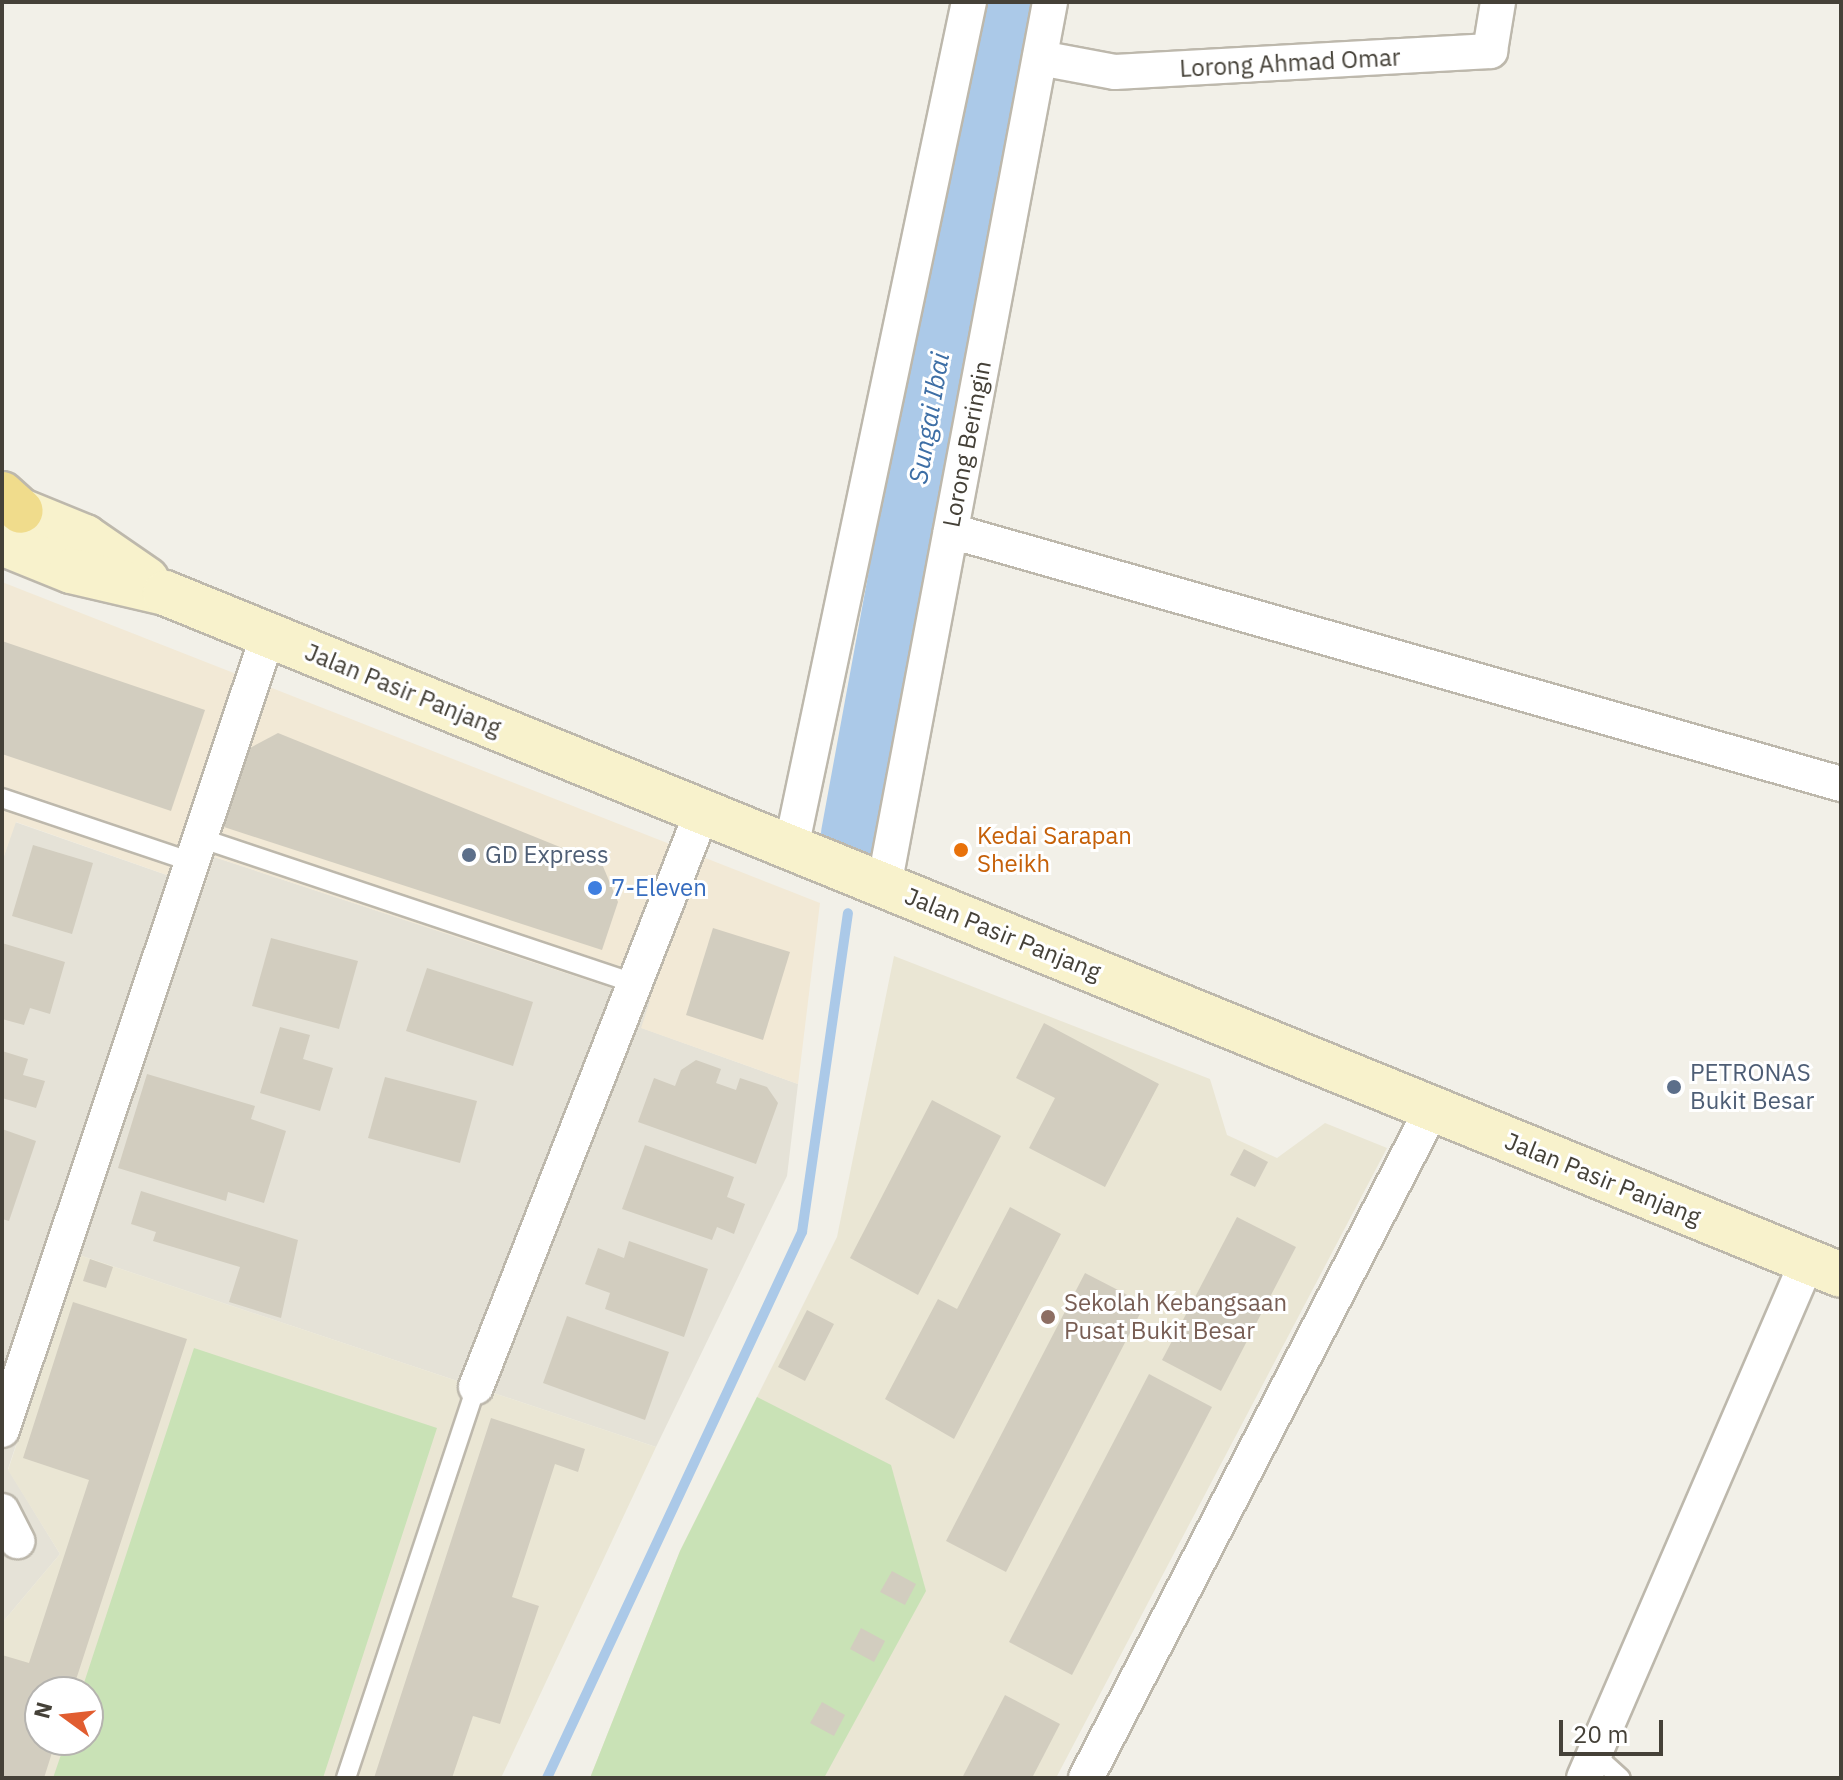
<!DOCTYPE html>
<style>
body{margin:0}
#map{position:relative;width:1843px;height:1780px;overflow:hidden;background:#f2f0e8;font-family:"IBM Plex Sans",sans-serif}
div>[style]{position:absolute}
[style*='--x']{left:calc(var(--x)*1px);top:calc(var(--y)*1px);width:calc(var(--w)*1px);rotate:calc(var(--a)*1deg)}
.residential>*{inset:0;background:#e5e2d7}
.commercial>*{inset:0;background:#f2e9d6}
.education>*{inset:0;background:#eae6d4}
.green>*{inset:0;background:#c9e2b6}
.stream>*{height:10px;margin:-5px;padding:0 5px;transform-origin:5px;border-radius:5px;background:#abc9e8}
.river>*{height:62px;margin:-31px;padding:0 31px;transform-origin:31px;border-radius:31px;background:#abc9e8}
.building>*{inset:0;background:#d2cdbf}
.roads{filter:drop-shadow(2px 0 #bdb8ac) drop-shadow(-2px 0 #bdb8ac) drop-shadow(0 2px #bdb8ac) drop-shadow(0 -2px #bdb8ac)}
.service>*{height:18px;margin:-9px;padding:0 9px;transform-origin:9px;border-radius:9px;background:#fff}
.minor>*{height:34px;margin:-17px;padding:0 17px;transform-origin:17px;border-radius:17px;background:#fff}
.secondary>*{height:44px;margin:-22px;padding:0 22px;transform-origin:22px;border-radius:22px;background:#f8f2cc}
.trunk>*{height:44px;margin:-22px;padding:0 22px;transform-origin:22px;border-radius:22px;background:#f0dc8c}
.dots>*{width:22px;height:22px;translate:-50% -50%;box-sizing:border-box;border:4px solid #fff;border-radius:50%}
span{translate:-50% -50%;white-space:nowrap;text-align:center;line-height:1.15;-webkit-text-stroke:6px #fff;paint-order:stroke}
.street-label{font-size:24px;color:#454138}
.food-label{font-size:24px;color:#c56008}
.left{translate:0 -50%;text-align:left}
.service-label{font-size:24px;color:#4e5e75}
.shop-label{font-size:24px;color:#366cbe}
.education-label{font-size:24px;color:#785e54}
.water-label{font-size:26px;color:#3d6ea5;font-style:italic}
.frame{position:absolute;inset:0;border:4px solid #454138;pointer-events:none}
.north{position:absolute;left:24px;top:1676px;width:80px;height:80px;box-sizing:border-box;background:#fff;border:2px solid #b5b3af;border-radius:50%;rotate:285deg;font-size:22px;font-weight:700;line-height:32px;text-align:center;color:#454138}
.north::after{content:'';display:block;margin:auto;width:28px;height:36px;background:#e15d30;clip-path:polygon(50% 0,100% 100%,50% 72%,0 100%)}
.scale{position:absolute;left:1559px;top:1720px;width:104px;height:36px;box-sizing:border-box;border:4px solid #454138;border-top:0;padding-left:10px;font-size:24px;line-height:28px;white-space:nowrap;color:#454138;-webkit-text-stroke:6px #fff;paint-order:stroke}
</style>
<div id="map">
<div class="residential">
<i style="clip-path:polygon(15px 822px,204px 888px,214px 857px,651px 1001px,642px 1028px,798px 1084px,787px 1176px,656px 1447px,79px 1255px,8px 1469px,60px 1554px,2px 1623px,2px 862px)"></i>
</div>
<div class="commercial">
<i style="clip-path:polygon(2px 582px,820px 903px,798px 1084px,641px 1028px,650px 1001px,214px 857px,204px 888px,16px 822px,2px 862px)"></i>
</div>
<div class="education">
<i style="clip-path:polygon(894px 956px,1210px 1079px,1227px 1135px,1277px 1158px,1325px 1123px,1387px 1148px,1056px 1778px,590px 1778px,680px 1551px,837px 1237px)"></i>
<i style="clip-path:polygon(evenodd,79px 1255px,656px 1447px,501px 1778px,2px 1778px,2px 1623px,60px 1554px,8px 1470px,79px 1255px,40px 1692px,88px 1692px,88px 1740px,40px 1740px,40px 1692px)"></i>
</div>
<div class="green">
<i style="clip-path:polygon(194px 1348px,437px 1428px,323px 1778px,53px 1778px,66px 1740px,88px 1740px,88px 1692px,81px 1692px)"></i>
<i style="clip-path:polygon(757px 1397px,891px 1465px,926px 1591px,824px 1778px,590px 1778px,680px 1551px)"></i>
</div>
<div class="stream">
<i style="--x:547;--y:1778;--w:603;--a:-64.97"></i>
<i style="--x:802;--y:1232;--w:322;--a:-81.8"></i>
</div>
<div class="river">
<i style="--x:852;--y:834;--w:846;--a:-79.58"></i>
</div>
<div class="building">
<i style="clip-path:polygon(2px 641px,205px 710px,171px 811px,2px 754px)"></i>
<i style="clip-path:polygon(278px 733px,602px 864px,618px 902px,602px 950px,224px 827px,250px 748px)"></i>
<i style="clip-path:polygon(33px 845px,93px 863px,72px 934px,12px 916px)"></i>
<i style="clip-path:polygon(713px 928px,790px 952px,763px 1040px,686px 1015px)"></i>
<i style="clip-path:polygon(271px 938px,358px 961px,339px 1029px,252px 1006px)"></i>
<i style="clip-path:polygon(2px 943px,65px 962px,50px 1014px,30px 1008px,24px 1025px,2px 1019px)"></i>
<i style="clip-path:polygon(427px 968px,533px 1002px,513px 1066px,406px 1031px)"></i>
<i style="clip-path:polygon(1044px 1023px,1159px 1084px,1105px 1187px,1029px 1148px,1055px 1098px,1016px 1078px)"></i>
<i style="clip-path:polygon(280px 1027px,310px 1035px,303px 1059px,333px 1068px,320px 1111px,260px 1093px)"></i>
<i style="clip-path:polygon(2px 1051px,28px 1059px,23px 1075px,45px 1081px,36px 1108px,2px 1098px)"></i>
<i style="clip-path:polygon(696px 1060px,721px 1069px,716px 1083px,736px 1090px,740px 1078px,767px 1087px,778px 1103px,756px 1164px,638px 1122px,654px 1078px,675px 1086px,681px 1070px)"></i>
<i style="clip-path:polygon(147px 1074px,255px 1106px,251px 1119px,286px 1131px,264px 1203px,228px 1192px,226px 1201px,118px 1168px)"></i>
<i style="clip-path:polygon(385px 1077px,477px 1101px,460px 1163px,368px 1138px)"></i>
<i style="clip-path:polygon(932px 1100px,1001px 1136px,918px 1295px,850px 1258px)"></i>
<i style="clip-path:polygon(2px 1129px,36px 1141px,9px 1221px,2px 1219px)"></i>
<i style="clip-path:polygon(645px 1145px,734px 1177px,727px 1197px,745px 1204px,734px 1234px,717px 1227px,712px 1240px,622px 1209px)"></i>
<i style="clip-path:polygon(1244px 1149px,1268px 1162px,1255px 1187px,1230px 1175px)"></i>
<i style="clip-path:polygon(141px 1191px,298px 1240px,281px 1318px,229px 1302px,240px 1267px,153px 1241px,156px 1232px,131px 1224px)"></i>
<i style="clip-path:polygon(1010px 1207px,1061px 1234px,954px 1439px,885px 1399px,938px 1299px,957px 1309px)"></i>
<i style="clip-path:polygon(1237px 1217px,1296px 1247px,1221px 1391px,1162px 1360px)"></i>
<i style="clip-path:polygon(629px 1241px,708px 1269px,684px 1337px,605px 1309px,610px 1293px,585px 1284px,598px 1248px,624px 1258px)"></i>
<i style="clip-path:polygon(90px 1259px,113px 1267px,106px 1288px,83px 1281px)"></i>
<i style="clip-path:polygon(1085px 1273px,1145px 1304px,1006px 1572px,946px 1541px)"></i>
<i style="clip-path:polygon(73px 1302px,187px 1339px,72px 1692px,40px 1692px,40px 1740px,56px 1740px,44px 1778px,2px 1778px,2px 1655px,29px 1663px,89px 1480px,23px 1458px)"></i>
<i style="clip-path:polygon(807px 1310px,834px 1324px,805px 1381px,778px 1367px)"></i>
<i style="clip-path:polygon(567px 1316px,669px 1352px,645px 1420px,543px 1383px)"></i>
<i style="clip-path:polygon(1149px 1374px,1212px 1407px,1072px 1675px,1009px 1642px)"></i>
<i style="clip-path:polygon(491px 1418px,585px 1449px,578px 1472px,555px 1464px,512px 1597px,539px 1606px,500px 1724px,473px 1716px,452px 1778px,374px 1778px)"></i>
<i style="clip-path:polygon(892px 1571px,916px 1584px,905px 1605px,880px 1592px)"></i>
<i style="clip-path:polygon(861px 1628px,885px 1641px,874px 1662px,850px 1649px)"></i>
<i style="clip-path:polygon(1005px 1695px,1060px 1724px,1032px 1778px,962px 1778px)"></i>
<i style="clip-path:polygon(822px 1702px,845px 1715px,834px 1736px,810px 1723px)"></i>
</div>
<div class="roads">
<div class="service">
<i style="--x:2;--y:798;--w:200;--a:18.6"></i>
<i style="--x:200;--y:838;--w:457;--a:18.5"></i>
<i style="--x:1594;--y:1754;--w:36;--a:42"></i>
<i style="--x:346;--y:1778;--w:412;--a:-71.6"></i>
</div>
<div class="minor">
<i style="--x:1040;--y:58;--w:76;--a:10.6"></i>
<i style="--x:1115;--y:72;--w:376;--a:-3.2"></i>
<i style="--x:1490;--y:51;--w:50;--a:-80.7"></i>
<i style="--x:951;--y:531;--w:925;--a:15.87"></i>
<i style="--x:791;--y:848;--w:865;--a:-78.12"></i>
<i style="--x:884;--y:886;--w:899;--a:-79.36"></i>
<i style="--x:476;--y:1387;--w:618;--a:-68.54"></i>
<i style="--x:2;--y:1430;--w:838;--a:-71.5"></i>
<i style="--x:2;--y:1511;--w:34;--a:63"></i>
<i style="--x:1086;--y:1778;--w:753;--a:-62.65"></i>
<i style="--x:1584;--y:1778;--w:562;--a:-66.63"></i>
</div>
<div class="secondary">
<i style="--x:2;--y:503;--w:90;--a:22.3"></i>
<i style="--x:85;--y:537;--w:75;--a:34.7"></i>
<i style="--x:2;--y:543;--w:74;--a:22.1"></i>
<i style="--x:71;--y:571;--w:97;--a:13.2"></i>
<i style="--x:165;--y:593;--w:1809;--a:22.14"></i>
</div>
<div class="trunk">
<i style="--x:2;--y:494;--w:25;--a:42"></i>
</div>
</div>
<div class="dots">
<i style="left:961px;top:850px;background:#e8710a"></i>
<i style="left:469px;top:855px;background:#5c6f8a"></i>
<i style="left:595px;top:888px;background:#3f7fe0"></i>
<i style="left:1674px;top:1087px;background:#5c6f8a"></i>
<i style="left:1048px;top:1317px;background:#8d6e63"></i>
</div>
<div class="street-label">
<span style="left:1290px;top:63px;rotate:-3deg">Lorong Ahmad Omar</span>
<span style="left:967px;top:444px;rotate:-79deg">Lorong Beringin</span>
<span style="left:403px;top:690px;rotate:22deg">Jalan Pasir Panjang</span>
<span style="left:1003px;top:934px;rotate:22deg">Jalan Pasir Panjang</span>
<span style="left:1603px;top:1179px;rotate:22deg">Jalan Pasir Panjang</span>
</div>
<div class="food-label">
<span class="left" style="left:977px;top:850px">Kedai Sarapan<br>Sheikh</span>
</div>
<div class="service-label">
<span class="left" style="left:485px;top:855px">GD Express</span>
<span class="left" style="left:1690px;top:1087px">PETRONAS<br>Bukit Besar</span>
</div>
<div class="shop-label">
<span class="left" style="left:611px;top:888px">7-Eleven</span>
</div>
<div class="education-label">
<span class="left" style="left:1064px;top:1317px">Sekolah Kebangsaan<br>Pusat Bukit Besar</span>
</div>
<div class="water-label">
<span style="left:929px;top:418px;rotate:-80deg">Sungai Ibai</span>
</div>
<div class="frame"></div>
<div class="north">N</div>
<div class="scale">20 m</div>
</div>
